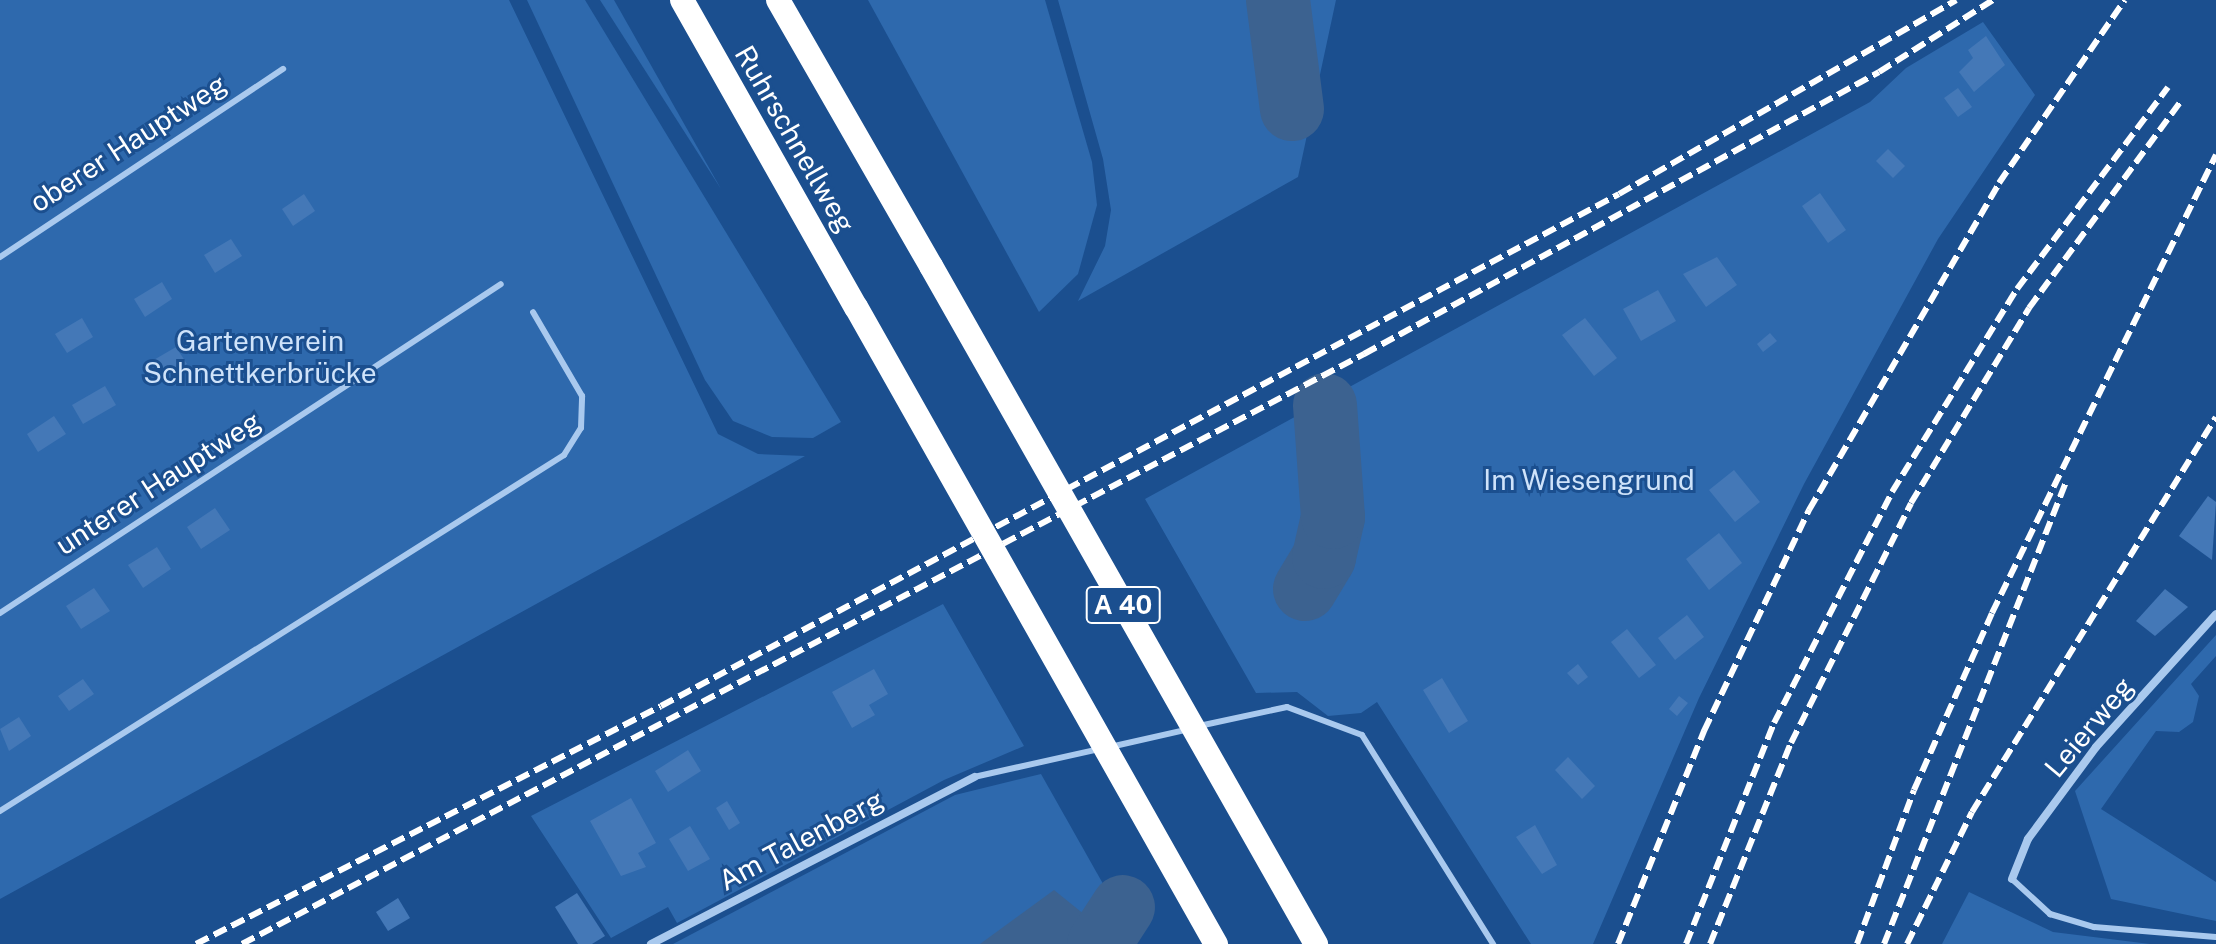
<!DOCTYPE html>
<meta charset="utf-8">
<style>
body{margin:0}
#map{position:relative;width:2216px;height:944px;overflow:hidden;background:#1b4f8f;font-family:"Public Sans",sans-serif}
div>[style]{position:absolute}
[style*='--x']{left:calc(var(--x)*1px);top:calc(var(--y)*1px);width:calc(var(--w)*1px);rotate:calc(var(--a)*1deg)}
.green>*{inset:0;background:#2e69ad}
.water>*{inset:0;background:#3c6290}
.river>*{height:64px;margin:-32px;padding:0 32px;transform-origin:32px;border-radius:32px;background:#3c6290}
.building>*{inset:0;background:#4478b7}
.service>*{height:6px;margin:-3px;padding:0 3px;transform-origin:3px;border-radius:3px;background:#a9c9ee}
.minor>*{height:8px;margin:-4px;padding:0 4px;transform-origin:4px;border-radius:4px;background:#a9c9ee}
.motorway>*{height:24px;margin:-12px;padding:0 12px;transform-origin:12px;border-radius:12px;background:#fff}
.rail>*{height:6px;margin-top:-3px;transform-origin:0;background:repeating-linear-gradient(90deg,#fff 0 14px,transparent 0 20px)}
.motorway-bridge>*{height:24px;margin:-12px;padding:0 12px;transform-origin:12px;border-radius:12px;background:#fff}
span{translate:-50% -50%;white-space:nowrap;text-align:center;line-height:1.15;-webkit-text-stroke:6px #1b4f8f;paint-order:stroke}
.shield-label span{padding:2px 6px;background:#1b4f8f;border:2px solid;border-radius:6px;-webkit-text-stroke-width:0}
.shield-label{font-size:26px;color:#fff;font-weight:700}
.street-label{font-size:28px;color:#fff}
.park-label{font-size:28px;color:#cfe3fa}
</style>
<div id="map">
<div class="green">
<i style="clip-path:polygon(0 0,509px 0,718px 434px,758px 454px,805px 456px,0 899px)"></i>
<i style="clip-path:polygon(527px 0,585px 0,841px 422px,813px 438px,772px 437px,733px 421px,705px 380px)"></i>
<i style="clip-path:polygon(600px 0,614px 0,721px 189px)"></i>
<i style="clip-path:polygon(868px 0,1045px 0,1092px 162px,1097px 205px,1078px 274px,1039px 312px)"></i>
<i style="clip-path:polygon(1058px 0,1336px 0,1298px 177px,1078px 301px,1105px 246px,1111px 210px,1103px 159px)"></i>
<i style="clip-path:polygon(1983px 22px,2035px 95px,1938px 239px,1804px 484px,1699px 698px,1593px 944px,1531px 944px,1377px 702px,1361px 713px,1328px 716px,1297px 692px,1256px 693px,1145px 499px,1870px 102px,1906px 68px)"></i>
<i style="clip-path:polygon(943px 604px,1024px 746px,944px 780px,677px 923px,668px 907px,611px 938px,531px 816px)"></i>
<i style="clip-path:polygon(2216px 635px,2216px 656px,2191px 684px,2199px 696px,2193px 722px,2179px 732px,2156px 731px,2101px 809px,2216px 882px,2216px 921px,2111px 899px,2075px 791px)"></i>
<i style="clip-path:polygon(1041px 774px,1137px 944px,673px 944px,955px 795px)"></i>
<i style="clip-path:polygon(1969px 892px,2053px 932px,2150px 944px,1942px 944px)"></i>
</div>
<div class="water">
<i style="clip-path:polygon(1054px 890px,1090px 919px,1073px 944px,980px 944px)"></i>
</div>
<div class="river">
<i style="--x:1278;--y:0;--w:110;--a:82.7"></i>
<i style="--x:1305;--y:589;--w:37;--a:-59"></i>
<i style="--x:1324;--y:557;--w:41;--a:-77.3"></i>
<i style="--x:1333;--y:517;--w:112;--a:-94.1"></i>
<i style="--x:1099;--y:944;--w:44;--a:-57"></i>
</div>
<div class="building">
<i style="clip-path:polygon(1986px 36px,2005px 65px,1974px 92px,1959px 72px,1973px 58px,1968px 50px)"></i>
<i style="clip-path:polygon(1958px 88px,1972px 107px,1958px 117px,1944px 98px)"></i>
<i style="clip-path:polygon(1888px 149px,1905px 166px,1893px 178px,1876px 161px)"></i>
<i style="clip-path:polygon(1820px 193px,1846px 230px,1828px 243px,1802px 206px)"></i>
<i style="clip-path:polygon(304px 194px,315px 211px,293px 226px,282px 209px)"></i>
<i style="clip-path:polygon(231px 239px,242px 256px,215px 273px,204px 255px)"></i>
<i style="clip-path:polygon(1717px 257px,1737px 285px,1706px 307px,1683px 274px)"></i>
<i style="clip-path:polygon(162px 282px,172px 299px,145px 317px,134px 299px)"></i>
<i style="clip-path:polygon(1658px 290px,1676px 321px,1641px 341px,1623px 309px)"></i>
<i style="clip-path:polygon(82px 318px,93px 337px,67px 353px,55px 334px)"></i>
<i style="clip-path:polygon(1585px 318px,1617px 358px,1594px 376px,1562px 335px)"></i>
<i style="clip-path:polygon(1770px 333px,1777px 341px,1763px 352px,1757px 344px)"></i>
<i style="clip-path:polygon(176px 347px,187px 364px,162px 379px,152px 361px)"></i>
<i style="clip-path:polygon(105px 386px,116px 405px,83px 424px,72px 405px)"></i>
<i style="clip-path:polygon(54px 416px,66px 434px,38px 452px,27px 434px)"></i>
<i style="clip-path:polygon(1734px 470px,1760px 502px,1735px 522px,1709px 490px)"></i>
<i style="clip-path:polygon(2208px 496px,2216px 502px,2212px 560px,2179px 536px)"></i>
<i style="clip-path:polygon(215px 508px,230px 530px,201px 549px,187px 527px)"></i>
<i style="clip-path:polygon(1719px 533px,1742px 563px,1709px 590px,1686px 559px)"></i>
<i style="clip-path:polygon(157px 547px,171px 569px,143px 588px,128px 565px)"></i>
<i style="clip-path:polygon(94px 588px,110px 611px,81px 629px,66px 606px)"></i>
<i style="clip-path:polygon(2165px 589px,2188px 607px,2155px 636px,2136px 621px)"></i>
<i style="clip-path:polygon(1687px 615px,1704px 637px,1675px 660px,1658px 638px)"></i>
<i style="clip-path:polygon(1627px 629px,1656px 665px,1639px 678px,1611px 642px)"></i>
<i style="clip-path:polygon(1578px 664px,1588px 677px,1578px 685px,1567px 673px)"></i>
<i style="clip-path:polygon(874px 669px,888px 694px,869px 705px,875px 715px,852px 728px,832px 692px)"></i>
<i style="clip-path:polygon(1442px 678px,1468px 721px,1449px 733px,1423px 690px)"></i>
<i style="clip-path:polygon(83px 679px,94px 694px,69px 711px,58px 696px)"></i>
<i style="clip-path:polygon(1679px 696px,1688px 703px,1677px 716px,1669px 709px)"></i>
<i style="clip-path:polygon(19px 717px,31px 736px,9px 751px,0 729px)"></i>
<i style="clip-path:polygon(688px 750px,701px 771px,668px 792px,655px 771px)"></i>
<i style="clip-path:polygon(1568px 757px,1595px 786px,1582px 799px,1555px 770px)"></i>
<i style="clip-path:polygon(631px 798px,656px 843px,638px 853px,646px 867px,621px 876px,590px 821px)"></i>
<i style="clip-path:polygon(727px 801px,740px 823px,729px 830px,716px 808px)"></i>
<i style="clip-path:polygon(1535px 825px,1557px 865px,1542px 874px,1516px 837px)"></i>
<i style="clip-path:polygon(690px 826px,710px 859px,688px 871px,669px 839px)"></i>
<i style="clip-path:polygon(577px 893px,605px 936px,592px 944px,578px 944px,555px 907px)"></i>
<i style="clip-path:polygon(398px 898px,410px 918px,388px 931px,376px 912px)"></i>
</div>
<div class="service">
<i style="--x:0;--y:257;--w:340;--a:-33.6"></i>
<i style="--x:0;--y:613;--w:599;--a:-33.29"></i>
<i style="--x:1199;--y:726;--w:90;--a:-12.2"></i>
<i style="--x:1287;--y:707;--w:80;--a:20.5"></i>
<i style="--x:1362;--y:735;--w:247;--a:57.9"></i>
<i style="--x:1110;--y:747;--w:81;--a:-12.8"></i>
<i style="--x:974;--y:777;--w:128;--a:-12.6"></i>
<i style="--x:0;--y:811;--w:667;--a:-32.26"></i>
<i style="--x:564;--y:455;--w:32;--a:-58"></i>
<i style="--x:581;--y:428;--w:32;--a:-88"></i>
<i style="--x:582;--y:396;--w:97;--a:-120.3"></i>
<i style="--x:2012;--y:879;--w:52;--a:42.6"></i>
<i style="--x:2050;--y:914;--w:46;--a:16.5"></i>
<i style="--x:2094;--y:927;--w:122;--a:4.7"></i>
</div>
<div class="minor">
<i style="--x:2012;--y:879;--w:43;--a:-68.2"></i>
<i style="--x:2028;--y:839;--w:114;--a:-53.5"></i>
<i style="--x:2096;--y:747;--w:179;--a:-47.9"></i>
<i style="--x:651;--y:944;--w:364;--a:-27.3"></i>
</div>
<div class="motorway">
<i style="--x:682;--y:0;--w:353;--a:60.5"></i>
<i style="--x:778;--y:0;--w:307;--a:60.1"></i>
</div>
<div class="rail">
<i style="--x:196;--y:944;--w:522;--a:-27.1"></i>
<i style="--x:661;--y:706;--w:1086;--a:-28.12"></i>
<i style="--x:1619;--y:194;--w:389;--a:-29.9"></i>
<i style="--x:242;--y:944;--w:1268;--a:-27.74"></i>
<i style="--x:1364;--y:354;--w:587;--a:-28.7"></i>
<i style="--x:1879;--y:72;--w:135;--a:-32.3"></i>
<i style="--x:1618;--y:944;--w:230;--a:-68"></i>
<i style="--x:1704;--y:731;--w:245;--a:-64.6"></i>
<i style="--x:1809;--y:510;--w:378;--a:-59.8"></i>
<i style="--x:1999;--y:183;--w:222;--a:-55.5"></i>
<i style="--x:1686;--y:944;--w:238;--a:-68.3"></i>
<i style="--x:1774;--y:723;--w:259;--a:-62.9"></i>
<i style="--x:1892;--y:492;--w:238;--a:-58.4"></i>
<i style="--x:2017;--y:289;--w:252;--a:-53.2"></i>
<i style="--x:1710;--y:944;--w:217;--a:-68.1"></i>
<i style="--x:1791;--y:743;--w:268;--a:-63.4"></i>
<i style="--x:1911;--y:503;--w:228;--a:-58.8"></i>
<i style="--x:2029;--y:308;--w:258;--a:-53.7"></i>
<i style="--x:1857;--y:944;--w:164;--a:-69.7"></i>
<i style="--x:1914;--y:790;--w:193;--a:-66.2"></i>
<i style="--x:1992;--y:613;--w:510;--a:-63.94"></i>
<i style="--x:1884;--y:944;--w:496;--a:-68.5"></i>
<i style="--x:1907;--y:944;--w:147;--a:-63.8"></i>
<i style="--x:1972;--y:812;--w:464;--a:-58.3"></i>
</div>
<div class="motorway-bridge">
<i style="--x:931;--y:266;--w:780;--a:60.41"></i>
<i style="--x:856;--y:307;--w:732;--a:60.53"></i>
</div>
<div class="shield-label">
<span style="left:1123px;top:605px">A 40</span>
</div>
<div class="street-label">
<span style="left:795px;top:139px;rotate:60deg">Ruhrschnellweg</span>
<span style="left:128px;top:143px;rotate:-33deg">oberer Hauptweg</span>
<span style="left:158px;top:483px;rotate:-33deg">unterer Hauptweg</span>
<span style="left:2089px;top:727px;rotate:-50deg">Leierweg</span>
<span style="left:801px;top:840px;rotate:-28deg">Am Talenberg</span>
</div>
<div class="park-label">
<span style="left:260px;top:357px">Gartenverein<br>Schnettkerbrücke</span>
<span style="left:1589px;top:480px">Im Wiesengrund</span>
</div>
</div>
